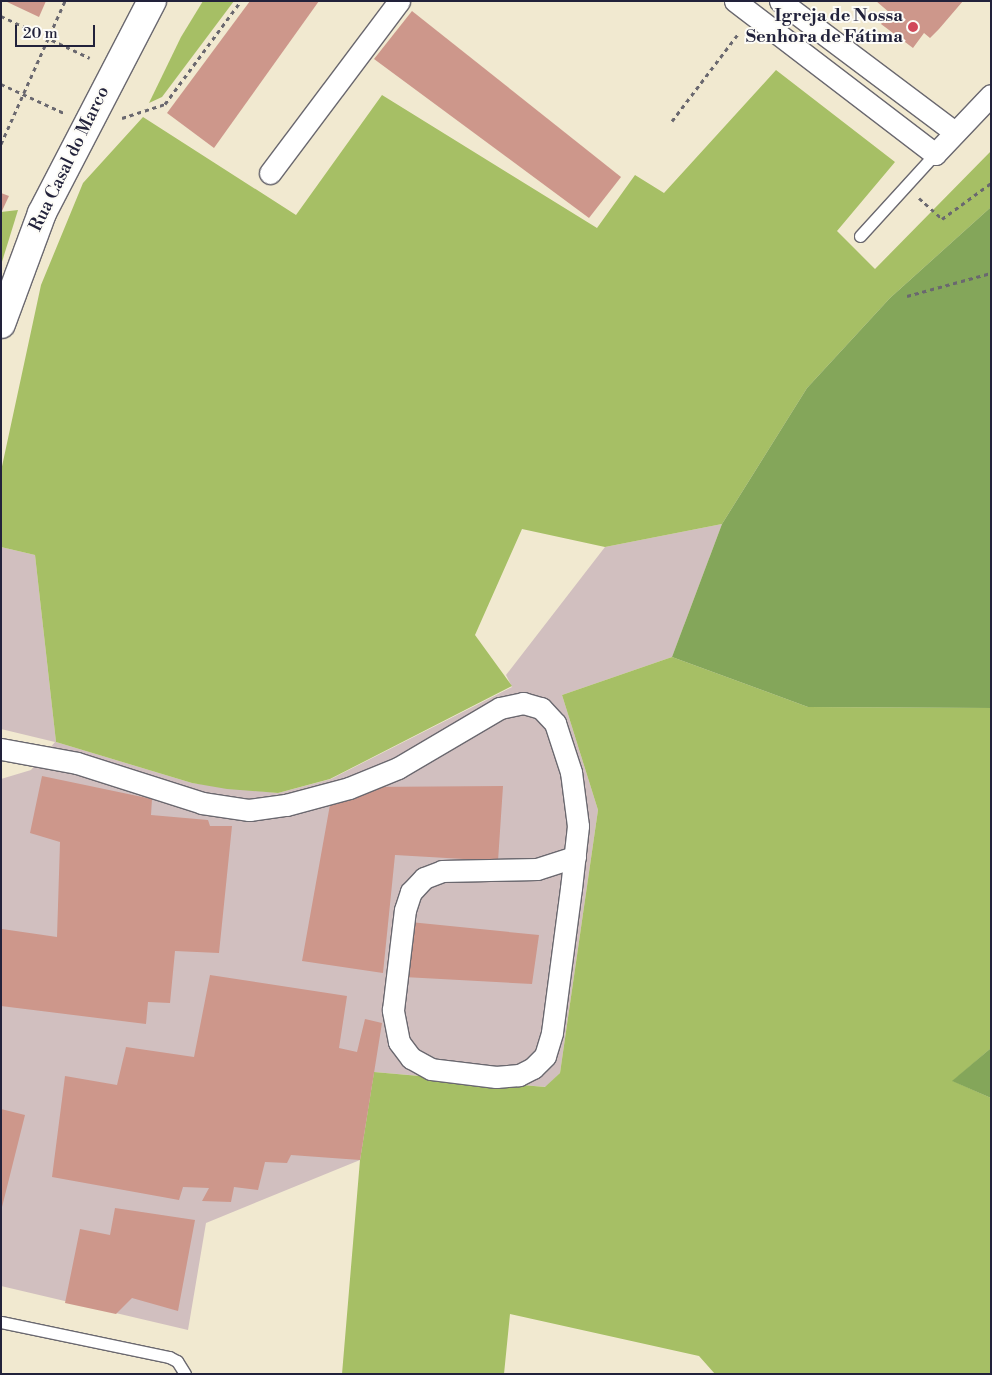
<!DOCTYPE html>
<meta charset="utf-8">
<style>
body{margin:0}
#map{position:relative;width:992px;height:1375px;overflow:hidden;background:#f1e9d0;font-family:"Libre Bodoni",serif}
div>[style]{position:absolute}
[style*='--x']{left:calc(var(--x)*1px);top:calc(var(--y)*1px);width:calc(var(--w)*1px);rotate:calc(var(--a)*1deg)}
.industrial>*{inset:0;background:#d1bfbf}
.green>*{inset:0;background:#a6bf65}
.forest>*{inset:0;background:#84a65a}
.building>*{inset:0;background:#cd978b}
.path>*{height:3px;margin-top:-1.5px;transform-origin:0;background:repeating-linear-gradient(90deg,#6a686f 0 4px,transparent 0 8px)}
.roads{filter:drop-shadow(1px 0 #6a686f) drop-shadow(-1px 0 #6a686f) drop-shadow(0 1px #6a686f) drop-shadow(0 -1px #6a686f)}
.service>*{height:11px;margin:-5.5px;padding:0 5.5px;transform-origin:5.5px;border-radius:5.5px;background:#fff}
.minor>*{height:21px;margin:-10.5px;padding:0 10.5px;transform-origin:10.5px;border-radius:10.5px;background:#fff}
.secondary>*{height:28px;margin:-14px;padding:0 14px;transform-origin:14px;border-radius:14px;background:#fff}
.dots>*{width:14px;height:14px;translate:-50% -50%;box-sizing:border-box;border:2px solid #fdfcf7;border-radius:50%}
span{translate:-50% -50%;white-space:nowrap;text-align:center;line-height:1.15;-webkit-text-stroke:4px #fdfcf7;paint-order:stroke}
.poi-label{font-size:18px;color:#22223b;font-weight:700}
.right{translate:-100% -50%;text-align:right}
.street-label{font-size:18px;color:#22223b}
.frame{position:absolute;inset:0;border:2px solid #22223b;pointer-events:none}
.scale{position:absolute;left:15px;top:25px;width:80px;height:22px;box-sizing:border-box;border:2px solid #22223b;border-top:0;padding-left:6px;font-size:15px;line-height:18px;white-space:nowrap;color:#22223b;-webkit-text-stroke:4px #fdfcf7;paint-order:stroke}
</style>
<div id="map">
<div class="industrial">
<i style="clip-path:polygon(722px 524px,672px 657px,562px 695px,598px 810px,560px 1073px,546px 1087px,374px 1072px,360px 1160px,206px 1223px,188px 1330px,1px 1286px,1px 779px,31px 770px,55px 742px,1px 729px,1px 547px,35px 555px,56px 742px,192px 783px,278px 793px,331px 779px,512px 687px,506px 675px,605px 547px)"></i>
</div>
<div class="green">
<i style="clip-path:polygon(203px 1px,234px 1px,162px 97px,149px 103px,181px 37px)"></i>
<i style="clip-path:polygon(776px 70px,895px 162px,837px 231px,875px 269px,991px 151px,991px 207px,890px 298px,807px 388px,722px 524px,605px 547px,522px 529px,475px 635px,512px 686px,330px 779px,278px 793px,227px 789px,192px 783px,56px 742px,35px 555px,1px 547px,1px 471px,41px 285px,83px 183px,143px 117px,296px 215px,382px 95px,597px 228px,635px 175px,664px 193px)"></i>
<i style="clip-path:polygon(18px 210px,1px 265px,1px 212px)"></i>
<i style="clip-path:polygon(672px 657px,808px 707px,991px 708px,991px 1048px,953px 1081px,991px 1098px,991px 1374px,715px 1374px,699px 1356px,510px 1314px,504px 1374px,342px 1374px,360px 1160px,374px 1072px,545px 1087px,560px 1073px,598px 810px,562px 695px)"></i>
</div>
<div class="forest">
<i style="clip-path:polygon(991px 207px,991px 708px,808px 707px,672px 657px,722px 524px,807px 388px,890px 298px)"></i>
<i style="clip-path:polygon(991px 1048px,991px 1098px,952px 1081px)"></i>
</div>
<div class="building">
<i style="clip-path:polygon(5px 1px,46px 1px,39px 17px)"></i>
<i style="clip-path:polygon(250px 1px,319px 1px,214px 148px,167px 113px)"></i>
<i style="clip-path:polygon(876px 1px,963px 1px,939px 29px,930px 38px,924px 33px,913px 48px,881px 24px,890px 13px)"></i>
<i style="clip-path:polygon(412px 11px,621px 177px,589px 218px,374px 59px)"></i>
<i style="clip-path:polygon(1px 193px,9px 196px,1px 213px)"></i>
<i style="clip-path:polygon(42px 776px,152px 799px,151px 815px,208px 820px,210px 826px,232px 826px,219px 953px,175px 951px,170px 1003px,148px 1002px,146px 1024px,1px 1006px,2px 929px,57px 937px,60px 842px,30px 833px)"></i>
<i style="clip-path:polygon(503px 786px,498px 861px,395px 855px,383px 973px,302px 961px,331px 799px,363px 787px)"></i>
<i style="clip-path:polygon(410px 922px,539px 935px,532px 984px,404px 977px)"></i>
<i style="clip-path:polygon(210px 975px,347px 996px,339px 1048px,357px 1052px,365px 1019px,382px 1023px,360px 1160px,291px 1155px,287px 1163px,265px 1162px,258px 1190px,234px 1187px,231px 1202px,202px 1201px,209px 1188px,183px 1187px,179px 1200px,52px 1177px,65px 1076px,117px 1085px,126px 1047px,194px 1057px)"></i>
<i style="clip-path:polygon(1px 1109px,25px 1115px,2px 1207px,1px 1207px)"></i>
<i style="clip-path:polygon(115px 1208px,195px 1220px,178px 1311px,132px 1298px,116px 1314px,65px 1303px,80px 1229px,110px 1235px)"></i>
</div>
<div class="path">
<i style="--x:1;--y:16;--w:98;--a:25.3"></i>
<i style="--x:1;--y:84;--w:69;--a:24.7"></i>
<i style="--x:122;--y:118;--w:45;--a:-18"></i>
<i style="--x:165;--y:104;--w:128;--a:-53.6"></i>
<i style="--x:672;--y:121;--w:109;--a:-52.8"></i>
<i style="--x:1;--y:144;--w:157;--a:-65.9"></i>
<i style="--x:919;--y:198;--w:31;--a:42"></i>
<i style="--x:942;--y:219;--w:61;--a:-36.3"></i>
<i style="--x:907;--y:296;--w:87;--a:-15.3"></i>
</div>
<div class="roads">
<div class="service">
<i style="--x:860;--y:236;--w:111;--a:-47.6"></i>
<i style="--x:1;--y:1322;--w:172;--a:11.8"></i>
<i style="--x:169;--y:1357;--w:9;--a:27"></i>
<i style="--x:177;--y:1361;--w:15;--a:58"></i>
</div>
<div class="minor">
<i style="--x:735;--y:1;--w:252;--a:37.4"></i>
<i style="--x:935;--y:154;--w:81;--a:-46.5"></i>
<i style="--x:780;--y:1;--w:216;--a:36.9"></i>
<i style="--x:270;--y:173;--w:215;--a:-53.1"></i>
<i style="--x:1;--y:749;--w:77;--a:10.4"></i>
<i style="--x:77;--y:763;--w:131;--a:17.7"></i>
<i style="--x:202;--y:803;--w:48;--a:8.5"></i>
<i style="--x:249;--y:810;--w:37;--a:-8"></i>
<i style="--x:286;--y:805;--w:65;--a:-15.1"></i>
<i style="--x:349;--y:788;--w:53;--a:-22.2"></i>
<i style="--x:398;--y:768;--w:118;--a:-30.5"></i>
<i style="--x:500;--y:708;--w:24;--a:-12"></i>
<i style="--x:523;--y:703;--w:19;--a:16"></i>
<i style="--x:541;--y:708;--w:21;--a:47"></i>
<i style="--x:555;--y:723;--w:52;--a:71.9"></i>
<i style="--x:571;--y:772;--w:54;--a:82.6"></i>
<i style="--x:578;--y:826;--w:62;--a:96.4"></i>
<i style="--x:571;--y:888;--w:146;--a:97.5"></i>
<i style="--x:552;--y:1033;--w:24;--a:107"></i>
<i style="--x:545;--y:1056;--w:17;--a:135"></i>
<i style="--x:533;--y:1068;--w:16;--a:153"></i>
<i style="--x:519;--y:1075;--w:23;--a:175"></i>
<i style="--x:496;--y:1077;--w:65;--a:-173"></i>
<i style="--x:431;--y:1069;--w:23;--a:-151"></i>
<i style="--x:411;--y:1058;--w:20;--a:-127"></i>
<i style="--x:399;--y:1042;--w:33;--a:-101"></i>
<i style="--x:393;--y:1010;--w:101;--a:-83.2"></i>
<i style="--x:405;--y:910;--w:19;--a:-72"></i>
<i style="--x:411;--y:892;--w:19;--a:-47"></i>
<i style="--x:424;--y:878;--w:19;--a:-21"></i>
<i style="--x:442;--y:871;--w:95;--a:-1.2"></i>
<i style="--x:537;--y:869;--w:40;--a:-18"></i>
</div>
<div class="secondary">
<i style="--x:1;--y:324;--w:118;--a:-69.7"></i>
<i style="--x:42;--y:213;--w:239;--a:-62.6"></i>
</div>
</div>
<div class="dots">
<i style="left:913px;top:27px;background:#d1495b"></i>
</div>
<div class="poi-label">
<span class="right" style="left:903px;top:27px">Igreja de Nossa<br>Senhora de Fátima</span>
</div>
<div class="street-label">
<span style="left:70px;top:159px;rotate:-64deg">Rua Casal do Marco</span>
</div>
<div class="frame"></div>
<div class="scale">20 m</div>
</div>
